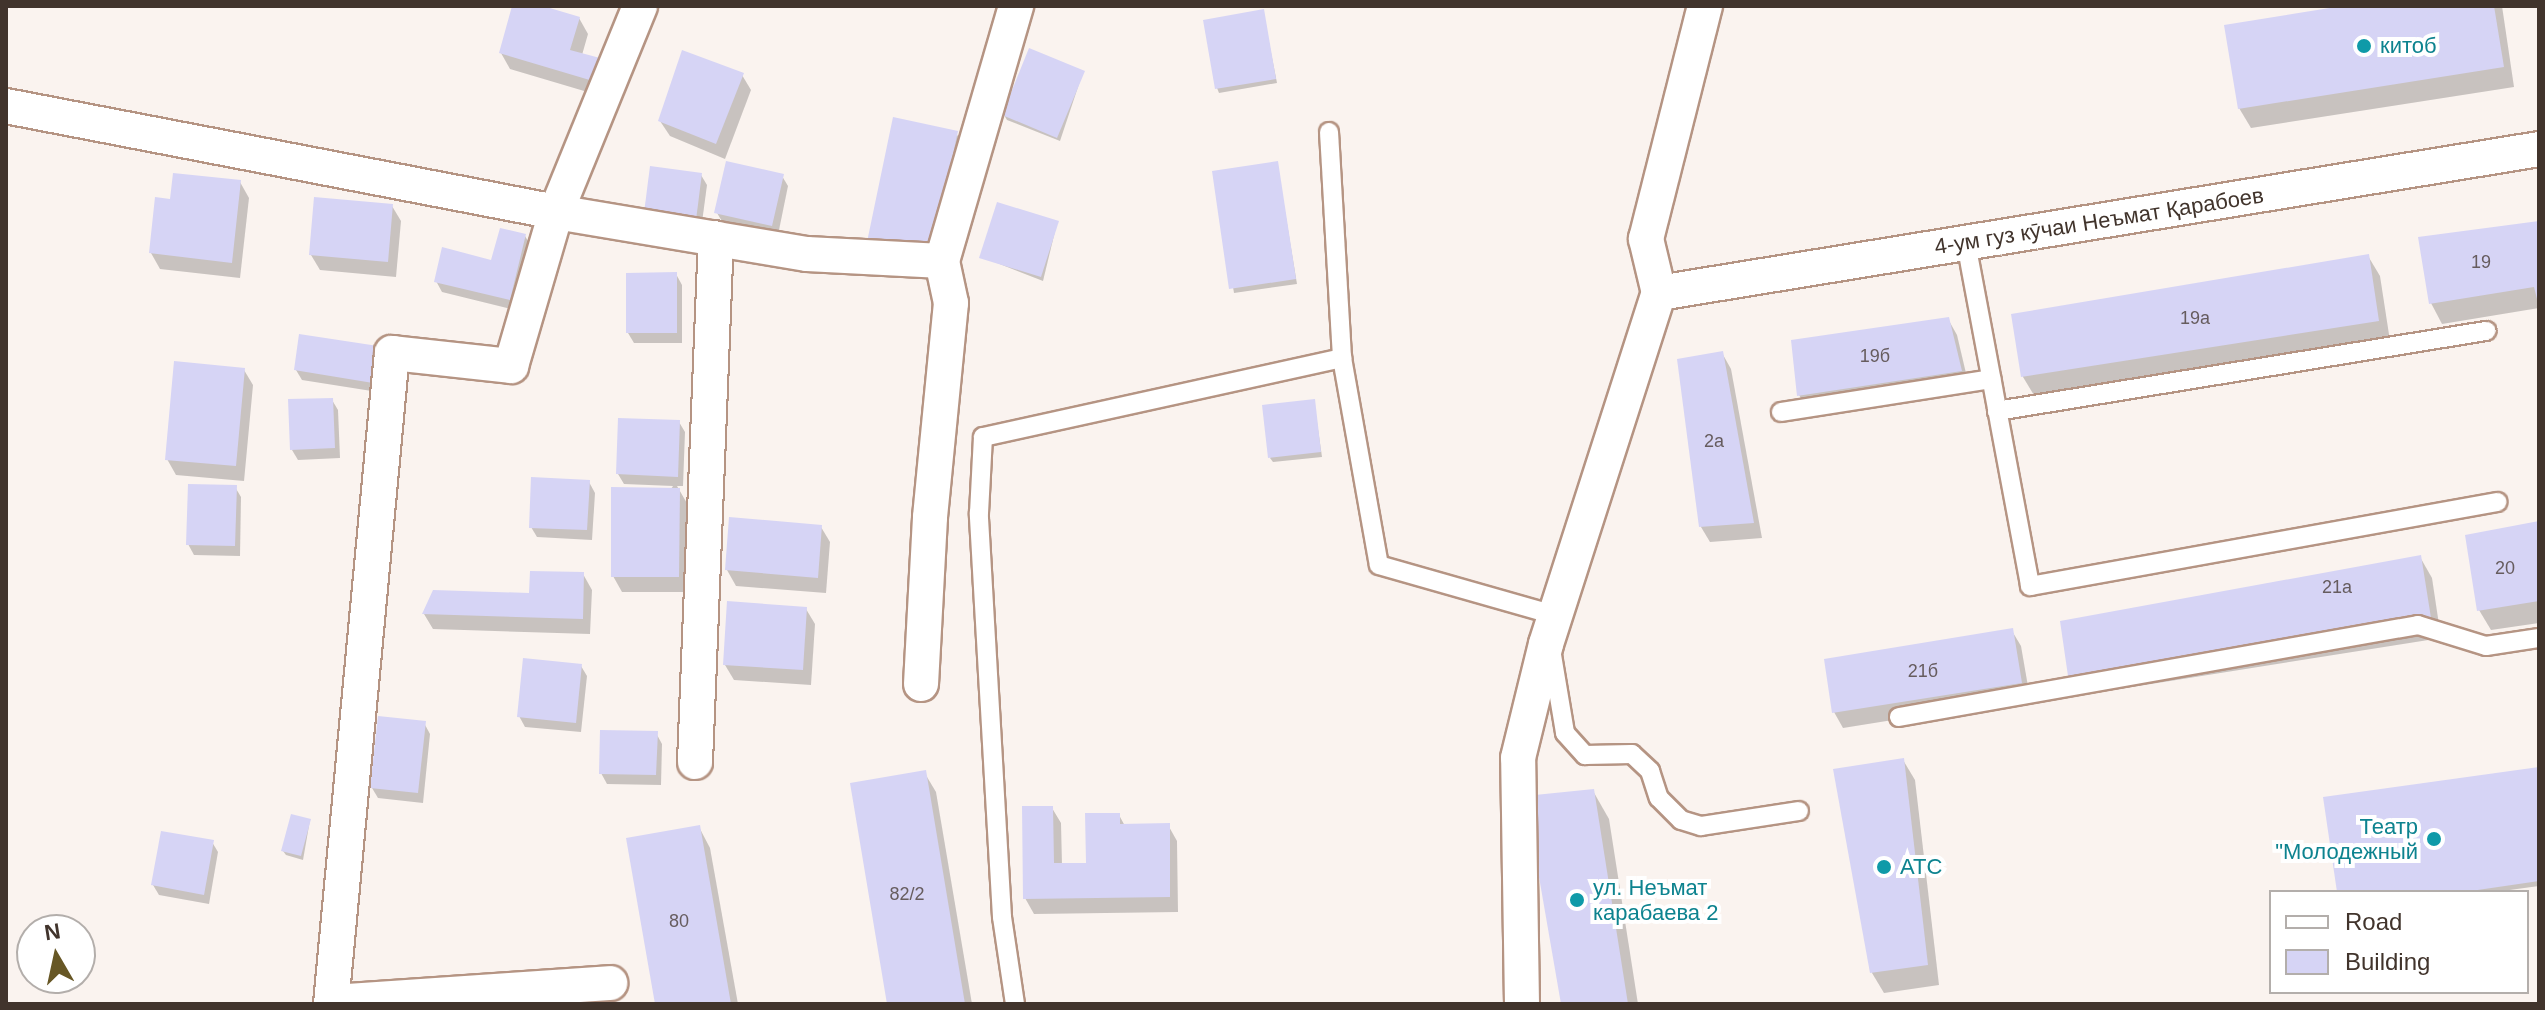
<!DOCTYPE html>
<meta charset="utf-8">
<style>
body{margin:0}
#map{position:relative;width:2545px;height:1010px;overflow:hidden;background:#faf3ef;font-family:Arial,sans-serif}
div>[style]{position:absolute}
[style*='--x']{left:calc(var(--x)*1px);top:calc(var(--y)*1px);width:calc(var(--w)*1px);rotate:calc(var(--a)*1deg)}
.shadow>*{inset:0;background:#0003}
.building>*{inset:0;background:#d6d4f5}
.roads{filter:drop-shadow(2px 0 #b59483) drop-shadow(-2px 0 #b59483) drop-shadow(0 2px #b59483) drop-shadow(0 -2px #b59483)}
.lane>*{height:18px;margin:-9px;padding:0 9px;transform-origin:9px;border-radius:9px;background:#fff}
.street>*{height:34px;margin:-17px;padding:0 17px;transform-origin:17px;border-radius:17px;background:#fff}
.dots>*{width:22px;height:22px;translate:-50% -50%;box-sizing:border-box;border:4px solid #fff;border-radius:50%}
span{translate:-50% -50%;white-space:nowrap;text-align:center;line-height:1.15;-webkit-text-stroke:8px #fff;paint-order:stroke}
.number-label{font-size:18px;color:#665c5e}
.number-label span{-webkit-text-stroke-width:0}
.culture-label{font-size:22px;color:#0d838f}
.left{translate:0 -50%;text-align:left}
.right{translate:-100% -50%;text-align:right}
.street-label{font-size:22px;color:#41342c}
.frame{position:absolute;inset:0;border:8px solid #41342c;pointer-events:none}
.legend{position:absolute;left:2269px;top:890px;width:260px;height:104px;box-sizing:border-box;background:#fff;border:2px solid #b3aeab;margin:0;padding:10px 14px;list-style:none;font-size:24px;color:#41342c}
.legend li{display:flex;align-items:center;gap:16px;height:40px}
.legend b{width:40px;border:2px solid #b3aeab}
.north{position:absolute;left:16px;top:914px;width:80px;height:80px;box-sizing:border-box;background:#fff;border:2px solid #b3aeab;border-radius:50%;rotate:351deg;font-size:22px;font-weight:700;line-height:32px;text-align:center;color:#41342c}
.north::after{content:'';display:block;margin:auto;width:28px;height:36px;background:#675725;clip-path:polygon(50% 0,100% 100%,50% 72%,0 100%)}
</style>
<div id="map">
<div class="shadow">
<i style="clip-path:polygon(514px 6px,536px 6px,579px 18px,588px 34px,582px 55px,598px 60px,607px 76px,601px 96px,510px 69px,501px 53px)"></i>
<i style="clip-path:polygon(2355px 6px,2502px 6px,2514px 87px,2251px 128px,2239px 108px)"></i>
<i style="clip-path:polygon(1263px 12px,1277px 83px,1219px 93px,1217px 88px)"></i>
<i style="clip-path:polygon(1083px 72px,1060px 141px,1007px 120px,1004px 115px)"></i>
<i style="clip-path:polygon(742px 75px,751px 90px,725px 159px,670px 136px,660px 121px)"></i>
<i style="clip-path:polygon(956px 133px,965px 148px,939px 270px,878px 257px)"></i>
<i style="clip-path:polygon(1277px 163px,1297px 284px,1234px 293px,1214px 172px)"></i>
<i style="clip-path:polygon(701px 175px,707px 185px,701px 230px,652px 223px)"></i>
<i style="clip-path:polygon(782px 176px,788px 186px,778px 235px,723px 223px,717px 213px)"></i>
<i style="clip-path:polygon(240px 182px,249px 198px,240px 278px,160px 269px,151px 253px,172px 201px)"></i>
<i style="clip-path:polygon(392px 206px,401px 221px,396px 277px,320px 270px,311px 255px)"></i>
<i style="clip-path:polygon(1057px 223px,1043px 281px,982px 257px)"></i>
<i style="clip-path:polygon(2539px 223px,2539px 308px,2442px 324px,2431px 303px)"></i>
<i style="clip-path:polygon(525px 236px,531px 246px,515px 310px,442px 292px,436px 281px,493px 262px)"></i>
<i style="clip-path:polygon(2368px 256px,2380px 276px,2390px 341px,2035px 397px,2023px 377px,2013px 316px)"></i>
<i style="clip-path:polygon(676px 274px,682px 285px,682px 343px,634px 343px,628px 333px)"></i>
<i style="clip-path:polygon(1948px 319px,1957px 335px,1969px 386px,1808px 410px,1799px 395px)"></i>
<i style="clip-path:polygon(1722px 353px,1731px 369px,1762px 538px,1710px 542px,1701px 527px)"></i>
<i style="clip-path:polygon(383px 358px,378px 392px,302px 380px,296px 370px)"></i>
<i style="clip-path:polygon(244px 370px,253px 385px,244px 481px,176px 475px,167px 459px)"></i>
<i style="clip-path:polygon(332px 400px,338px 410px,340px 458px,298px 460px,292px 450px)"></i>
<i style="clip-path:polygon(1314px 401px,1322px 457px,1273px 462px,1270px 458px)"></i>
<i style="clip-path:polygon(679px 422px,685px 432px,683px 486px,677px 486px,688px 505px,687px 592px,622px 592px,613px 576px,673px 486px,624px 484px,618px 474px)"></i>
<i style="clip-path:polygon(589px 482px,595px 493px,592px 540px,537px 537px,531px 527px)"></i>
<i style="clip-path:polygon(235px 487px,241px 497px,240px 556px,194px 555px,188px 544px)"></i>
<i style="clip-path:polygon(2539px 523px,2539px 623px,2491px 630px,2479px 610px)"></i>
<i style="clip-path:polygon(821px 527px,830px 542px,826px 593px,736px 586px,727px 570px)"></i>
<i style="clip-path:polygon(2420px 557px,2432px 578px,2441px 638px,2082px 695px,2070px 675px)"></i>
<i style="clip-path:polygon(583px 574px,592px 590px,590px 634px,433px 629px,424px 614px,531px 595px)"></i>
<i style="clip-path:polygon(806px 609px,815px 624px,811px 685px,734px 680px,725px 665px)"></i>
<i style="clip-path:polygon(2012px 631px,2021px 646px,2030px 698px,1843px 728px,1834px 712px)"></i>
<i style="clip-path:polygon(581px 666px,587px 676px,581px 732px,525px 727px,519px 716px)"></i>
<i style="clip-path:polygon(424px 723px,430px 734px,423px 803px,378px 798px,372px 788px)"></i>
<i style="clip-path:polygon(656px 733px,662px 744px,661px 785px,607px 784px,601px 773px)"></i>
<i style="clip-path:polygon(1903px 760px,1915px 780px,1939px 985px,1884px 993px,1872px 973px)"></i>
<i style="clip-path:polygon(2539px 769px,2539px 886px,2495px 892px,2339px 892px)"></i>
<i style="clip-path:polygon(924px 772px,936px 792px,972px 1004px,889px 1004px)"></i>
<i style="clip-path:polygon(1593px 791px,1609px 819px,1638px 1004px,1563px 1004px)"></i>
<i style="clip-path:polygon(1052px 808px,1061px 823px,1062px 865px,1088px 865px,1119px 815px,1125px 826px,1168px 825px,1177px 841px,1178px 912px,1034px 914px,1025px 898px)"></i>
<i style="clip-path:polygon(310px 820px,303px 860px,286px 855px,283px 851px)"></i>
<i style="clip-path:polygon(699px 827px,710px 848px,738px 1004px,657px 1004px)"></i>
<i style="clip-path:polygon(212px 842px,218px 852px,209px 904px,159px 895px,153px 885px)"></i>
</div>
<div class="building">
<i style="clip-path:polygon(512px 6px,543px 6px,580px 17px,570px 50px,600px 58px,593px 81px,499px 53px)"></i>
<i style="clip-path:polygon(2342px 6px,2494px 6px,2504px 67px,2238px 109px,2224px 25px)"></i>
<i style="clip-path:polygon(1264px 9px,1276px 79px,1215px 89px,1203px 20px)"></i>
<i style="clip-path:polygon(1029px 48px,1085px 71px,1057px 138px,1002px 115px)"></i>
<i style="clip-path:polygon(682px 50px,744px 73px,716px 144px,658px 121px)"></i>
<i style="clip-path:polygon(893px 117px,958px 131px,931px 256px,867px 242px)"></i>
<i style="clip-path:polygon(726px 161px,784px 174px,772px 226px,714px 213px)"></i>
<i style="clip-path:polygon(1278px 161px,1296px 279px,1229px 289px,1212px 171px)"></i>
<i style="clip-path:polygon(650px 166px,702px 173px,696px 220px,644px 213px)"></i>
<i style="clip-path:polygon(173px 173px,241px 180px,232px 263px,149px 253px,155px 197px,170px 199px)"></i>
<i style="clip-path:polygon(314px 197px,393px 204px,388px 262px,309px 255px)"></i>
<i style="clip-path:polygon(997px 202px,1059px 221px,1041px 277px,979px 258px)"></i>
<i style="clip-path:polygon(2539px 221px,2539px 307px,2534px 287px,2429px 304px,2418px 237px)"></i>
<i style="clip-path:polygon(500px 228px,526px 234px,510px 300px,434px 282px,442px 247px,491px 260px)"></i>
<i style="clip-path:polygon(2369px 254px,2379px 321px,2021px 377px,2011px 314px)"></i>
<i style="clip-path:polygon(677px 272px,677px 333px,626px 333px,626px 273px)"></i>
<i style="clip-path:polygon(1949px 317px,1962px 371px,1797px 396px,1791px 340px)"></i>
<i style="clip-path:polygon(299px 334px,378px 346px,373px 383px,294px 370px)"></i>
<i style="clip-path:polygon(1723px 351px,1754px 523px,1699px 527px,1677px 359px)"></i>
<i style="clip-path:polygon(174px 361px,245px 368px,236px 466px,165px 460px)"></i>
<i style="clip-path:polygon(333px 398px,335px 448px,290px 450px,288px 399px)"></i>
<i style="clip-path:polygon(1315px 399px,1321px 452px,1268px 458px,1262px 405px)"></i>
<i style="clip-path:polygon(618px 418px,680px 420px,678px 477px,616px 474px)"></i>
<i style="clip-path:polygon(531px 477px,590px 480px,587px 530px,529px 528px)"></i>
<i style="clip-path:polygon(188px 484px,237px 485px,235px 546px,186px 545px)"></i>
<i style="clip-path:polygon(611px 487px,680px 488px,679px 577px,611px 577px)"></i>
<i style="clip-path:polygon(729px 517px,822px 525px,818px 578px,725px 570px)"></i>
<i style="clip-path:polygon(2539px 521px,2539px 601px,2477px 611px,2465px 535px)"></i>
<i style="clip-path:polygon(2421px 555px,2431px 618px,2068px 676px,2060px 621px)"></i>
<i style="clip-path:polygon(530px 571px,584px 572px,583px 619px,422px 614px,433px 590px,529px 593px)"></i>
<i style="clip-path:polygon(727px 601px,807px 607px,803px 670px,723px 665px)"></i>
<i style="clip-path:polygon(2013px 628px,2022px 683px,1832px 713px,1824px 659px)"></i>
<i style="clip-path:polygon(523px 658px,582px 664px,576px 723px,517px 717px)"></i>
<i style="clip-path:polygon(378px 716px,426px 721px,418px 793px,370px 788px)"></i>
<i style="clip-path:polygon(600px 730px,658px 731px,656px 775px,599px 774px)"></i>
<i style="clip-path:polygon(1904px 758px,1928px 965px,1870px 973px,1833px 769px)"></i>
<i style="clip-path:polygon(2539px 767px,2539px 881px,2464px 892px,2337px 892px,2323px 797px)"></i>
<i style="clip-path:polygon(926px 770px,965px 1004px,887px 1004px,850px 783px)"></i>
<i style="clip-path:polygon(1594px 789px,1628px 1004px,1561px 1004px,1525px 796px)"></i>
<i style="clip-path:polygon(1022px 806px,1053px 806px,1054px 863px,1086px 863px,1085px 813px,1120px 813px,1120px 824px,1170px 823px,1170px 897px,1023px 899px)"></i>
<i style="clip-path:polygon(291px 814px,311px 819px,301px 856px,281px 851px)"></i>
<i style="clip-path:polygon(700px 825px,731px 1004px,655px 1004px,626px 838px)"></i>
<i style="clip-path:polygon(161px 831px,214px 840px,204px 895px,151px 885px)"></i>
</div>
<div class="roads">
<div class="lane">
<i style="--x:1329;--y:132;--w:226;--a:86.7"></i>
<i style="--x:1342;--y:358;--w:210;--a:79.9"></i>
<i style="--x:1379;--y:565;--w:183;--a:15.9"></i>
<i style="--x:1966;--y:243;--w:349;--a:79.4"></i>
<i style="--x:2030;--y:586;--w:475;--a:-10.2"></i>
<i style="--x:1997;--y:411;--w:496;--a:-9.3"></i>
<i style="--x:1781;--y:412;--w:213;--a:-8.9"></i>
<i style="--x:1551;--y:649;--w:85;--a:80.5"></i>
<i style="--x:1565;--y:733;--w:30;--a:48"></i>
<i style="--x:1585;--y:755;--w:47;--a:-1.2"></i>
<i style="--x:1632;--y:754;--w:25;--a:43"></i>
<i style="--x:1650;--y:771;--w:28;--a:72"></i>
<i style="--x:1659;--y:798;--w:31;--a:45"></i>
<i style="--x:1681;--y:820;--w:21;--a:17"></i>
<i style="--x:1701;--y:826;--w:99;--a:-8.7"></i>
<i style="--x:1899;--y:717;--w:527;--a:-10.05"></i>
<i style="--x:2418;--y:625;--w:71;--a:17.2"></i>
<i style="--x:2486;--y:646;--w:54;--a:-8.6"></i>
<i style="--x:1015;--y:1004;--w:88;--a:-98.5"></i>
<i style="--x:1002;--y:917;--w:405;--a:-93.3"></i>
<i style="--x:979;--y:513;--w:76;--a:-87"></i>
<i style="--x:983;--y:437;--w:368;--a:-12.4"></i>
</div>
<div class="street">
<i style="--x:6;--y:106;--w:560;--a:10.91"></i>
<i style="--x:556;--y:212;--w:254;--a:9.5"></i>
<i style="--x:807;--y:254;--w:135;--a:3"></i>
<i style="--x:1659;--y:293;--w:892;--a:-9.29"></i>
<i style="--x:921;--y:684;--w:167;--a:-86.9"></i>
<i style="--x:930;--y:517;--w:215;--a:-84.4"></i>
<i style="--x:951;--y:303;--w:43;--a:-102.1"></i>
<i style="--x:942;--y:261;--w:266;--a:-73.8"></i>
<i style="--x:695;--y:762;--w:524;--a:-87.71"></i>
<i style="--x:332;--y:1002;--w:279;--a:-3.9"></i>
<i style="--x:331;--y:1004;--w:654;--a:-84.65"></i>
<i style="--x:392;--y:353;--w:120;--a:6.2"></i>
<i style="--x:511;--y:366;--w:160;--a:-73.7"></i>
<i style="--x:556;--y:212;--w:222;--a:-67.8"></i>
<i style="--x:1522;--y:1004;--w:246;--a:-90.9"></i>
<i style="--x:1518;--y:758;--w:117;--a:-76.2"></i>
<i style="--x:1546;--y:644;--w:369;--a:-72.2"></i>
<i style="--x:1659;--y:293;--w:56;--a:-103.5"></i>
<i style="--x:1646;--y:239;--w:240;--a:-75.8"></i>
</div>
</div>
<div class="dots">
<i style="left:2364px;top:46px;background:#0f9aa8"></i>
<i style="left:2434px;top:839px;background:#0f9aa8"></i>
<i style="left:1884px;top:867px;background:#0f9aa8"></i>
<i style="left:1577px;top:900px;background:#0f9aa8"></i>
</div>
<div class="number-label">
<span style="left:2481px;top:262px">19</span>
<span style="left:2195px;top:318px">19а</span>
<span style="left:1875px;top:356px">19б</span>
<span style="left:1714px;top:441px">2а</span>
<span style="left:2505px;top:568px">20</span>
<span style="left:2337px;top:587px">21а</span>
<span style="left:1923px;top:671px">21б</span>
<span style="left:907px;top:894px">82/2</span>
<span style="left:679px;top:921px">80</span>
</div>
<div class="culture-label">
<span class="left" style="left:2380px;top:46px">китоб</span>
<span class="right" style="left:2418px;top:839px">Театр<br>"Молодежный</span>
<span class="left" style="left:1900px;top:867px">АТС</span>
<span class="left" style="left:1593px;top:900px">ул. Неъмат<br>карабаева 2</span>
</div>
<div class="street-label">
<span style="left:2099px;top:221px;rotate:-9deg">4-ум гуз кӯчаи Неъмат Қарабоев</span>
</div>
<div class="frame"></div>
<ul class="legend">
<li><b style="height:10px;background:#fff"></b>Road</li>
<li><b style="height:22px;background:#d6d4f5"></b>Building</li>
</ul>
<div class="north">N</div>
</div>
